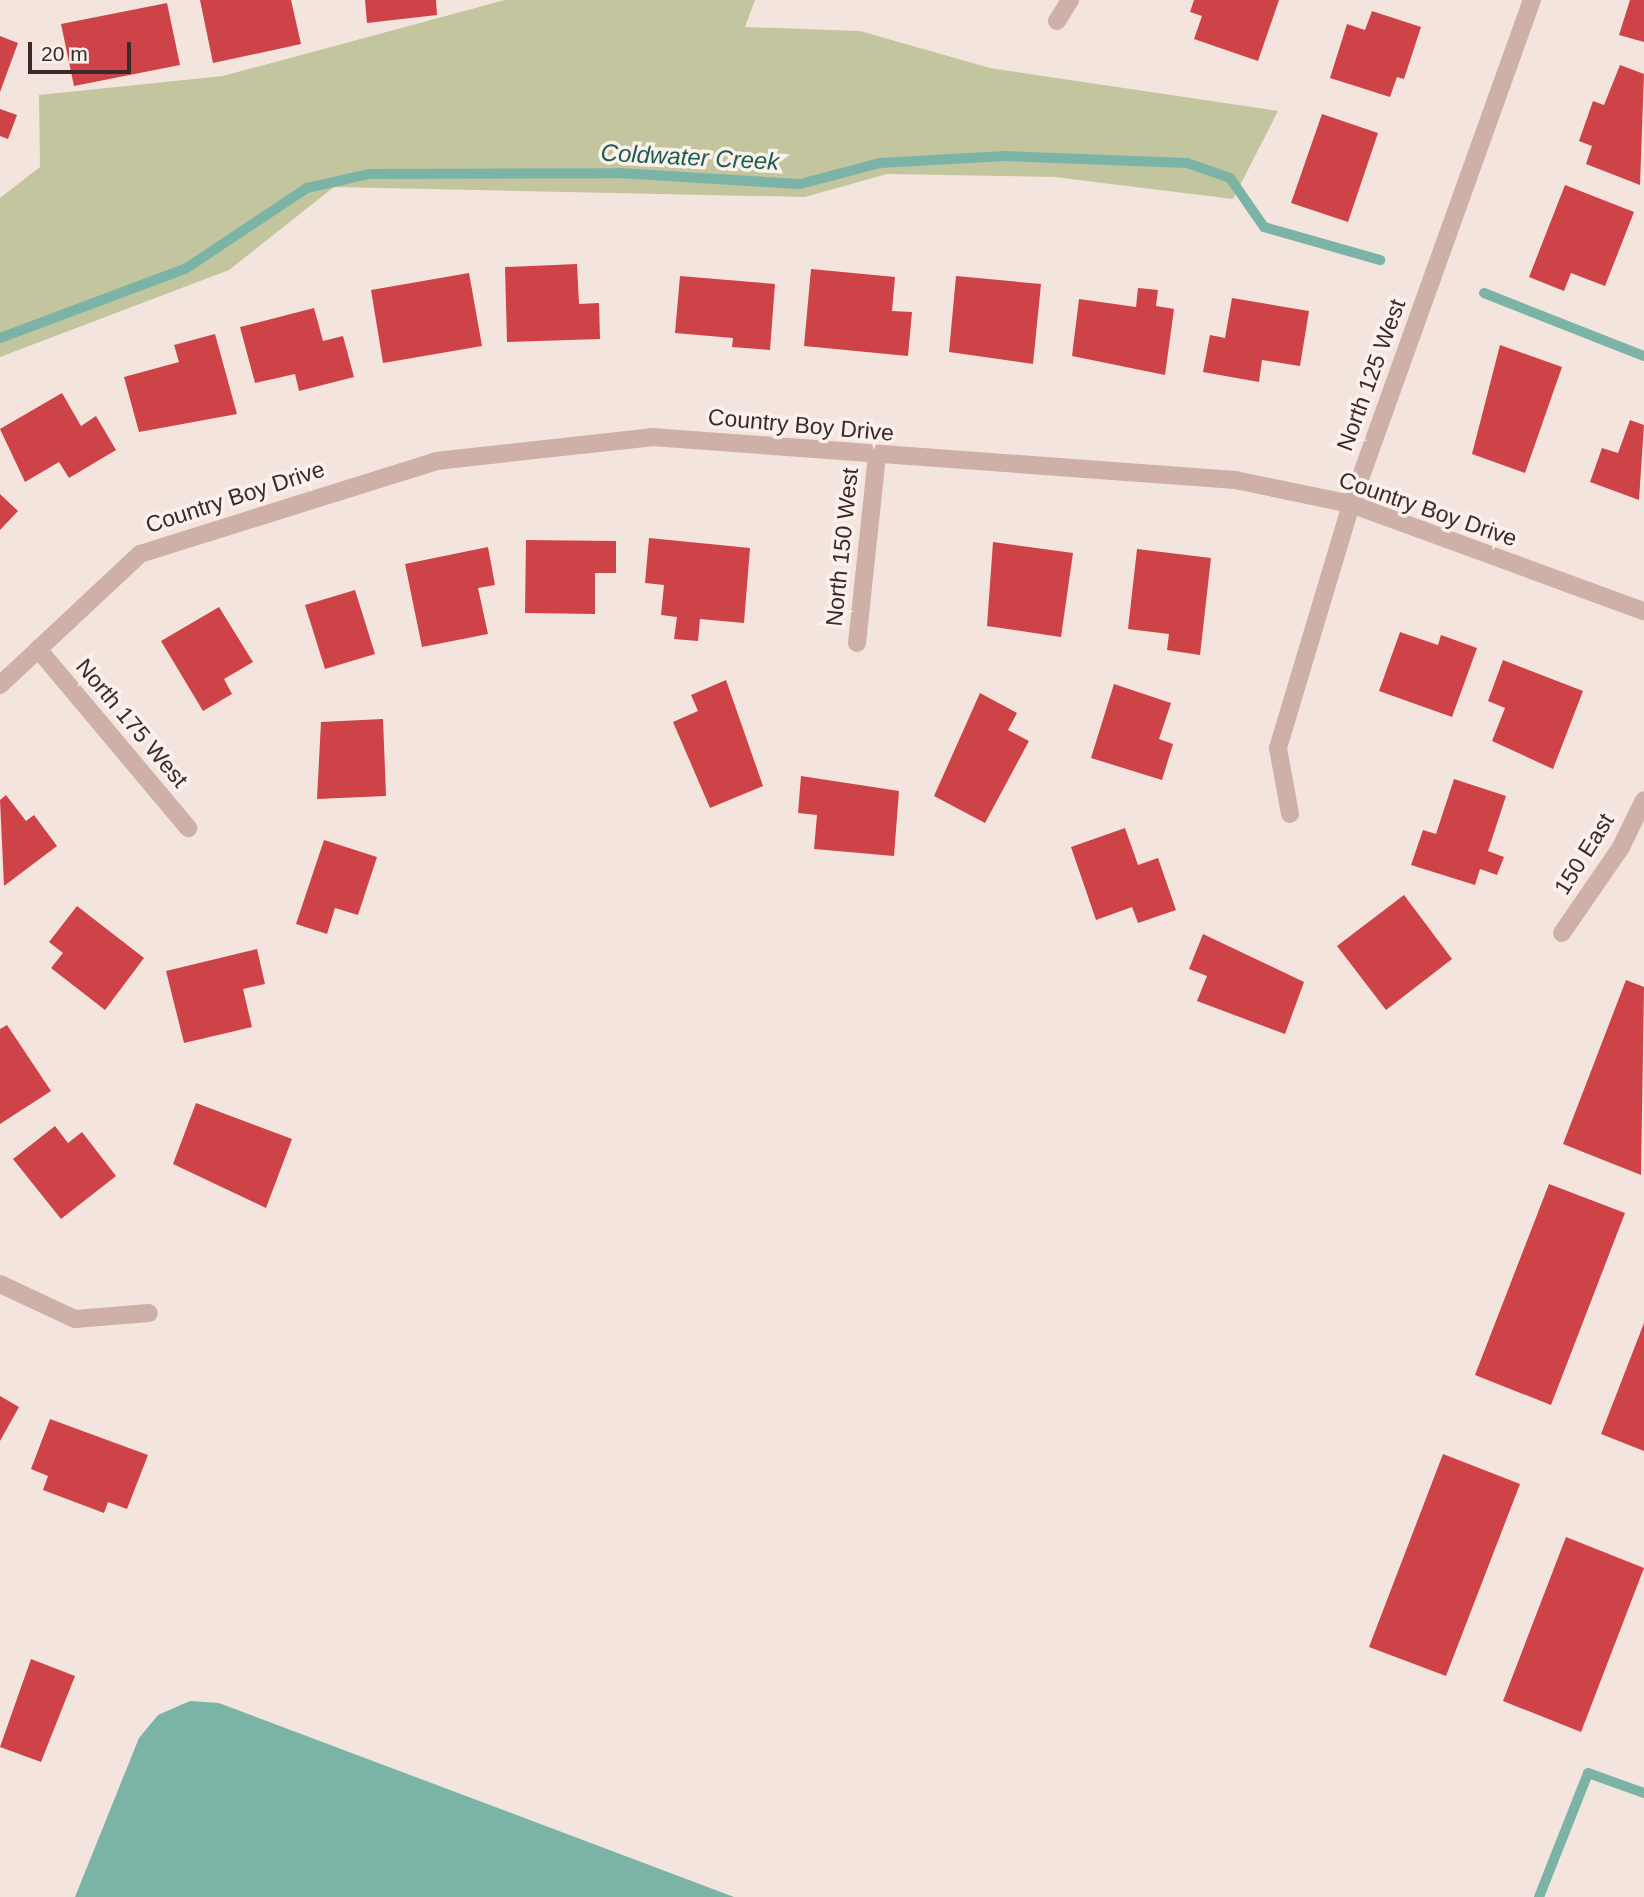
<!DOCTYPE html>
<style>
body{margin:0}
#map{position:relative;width:1644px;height:1897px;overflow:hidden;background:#f4e4de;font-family:Helvetica,sans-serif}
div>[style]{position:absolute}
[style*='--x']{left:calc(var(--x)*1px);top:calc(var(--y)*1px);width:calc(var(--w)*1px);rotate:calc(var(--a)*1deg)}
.green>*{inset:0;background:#c2c59d}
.water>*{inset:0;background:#7bb4a7}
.stream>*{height:10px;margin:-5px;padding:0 5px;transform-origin:5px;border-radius:5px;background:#7bb4a7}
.building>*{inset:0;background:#ce4347}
.minor>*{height:18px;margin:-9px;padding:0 9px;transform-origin:9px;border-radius:9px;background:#ceb0a9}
span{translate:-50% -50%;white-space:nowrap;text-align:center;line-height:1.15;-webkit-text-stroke:7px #fbf0eb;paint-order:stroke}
.street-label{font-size:23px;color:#3a2a29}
.water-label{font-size:24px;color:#1b5f51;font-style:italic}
.scale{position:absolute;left:28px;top:42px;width:103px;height:32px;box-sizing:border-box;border:4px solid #3a2a29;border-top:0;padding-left:9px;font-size:21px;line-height:24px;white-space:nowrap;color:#3a2a29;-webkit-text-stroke:5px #fbf0eb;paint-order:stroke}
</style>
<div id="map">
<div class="green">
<i style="clip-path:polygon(505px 0,755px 0,745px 27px,860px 31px,990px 68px,1278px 111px,1233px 199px,1054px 177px,887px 174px,805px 197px,334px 187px,229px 270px,0 357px,0 198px,40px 167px,39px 95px,223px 76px)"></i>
</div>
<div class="water">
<i style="clip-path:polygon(190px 1701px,219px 1703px,734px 1897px,75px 1897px,139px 1738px,158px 1715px)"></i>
</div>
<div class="stream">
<i style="--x:1484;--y:293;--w:172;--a:21.5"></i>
<i style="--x:0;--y:338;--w:197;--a:-20.5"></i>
<i style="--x:185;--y:269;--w:146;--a:-33.6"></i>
<i style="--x:307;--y:188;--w:64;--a:-12.7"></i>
<i style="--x:369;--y:174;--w:250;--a:-0.2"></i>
<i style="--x:619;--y:173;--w:181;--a:3.5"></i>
<i style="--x:800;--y:184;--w:83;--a:-14.7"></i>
<i style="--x:880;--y:163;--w:125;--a:-3.2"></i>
<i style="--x:1005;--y:156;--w:182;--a:2.2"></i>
<i style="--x:1187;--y:163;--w:46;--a:19.2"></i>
<i style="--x:1230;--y:178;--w:60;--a:55.2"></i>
<i style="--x:1264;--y:227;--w:121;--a:15.9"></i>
<i style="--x:1539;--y:1897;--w:133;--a:-68.4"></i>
<i style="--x:1588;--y:1773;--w:59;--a:19.7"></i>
</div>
<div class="building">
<i style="clip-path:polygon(200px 0,291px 0,301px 44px,213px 63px)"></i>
<i style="clip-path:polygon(365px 0,436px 0,437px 15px,367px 23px)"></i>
<i style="clip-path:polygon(1194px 0,1279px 0,1258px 61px,1194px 39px,1202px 16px,1190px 12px)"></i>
<i style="clip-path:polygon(1630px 0,1644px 0,1644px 42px,1619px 35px)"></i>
<i style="clip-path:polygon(167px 3px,180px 65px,74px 86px,61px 24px)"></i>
<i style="clip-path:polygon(1372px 11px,1421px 27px,1404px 79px,1397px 77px,1390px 97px,1330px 78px,1347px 24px,1365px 30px)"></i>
<i style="clip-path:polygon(0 36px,18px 43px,0 92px)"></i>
<i style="clip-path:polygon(1620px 65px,1644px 74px,1640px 185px,1586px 164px,1592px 146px,1579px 141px,1593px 101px,1604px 105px)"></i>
<i style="clip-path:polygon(0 109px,17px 115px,8px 139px,0 136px)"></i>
<i style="clip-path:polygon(1322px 114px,1378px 133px,1348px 222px,1291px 203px)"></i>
<i style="clip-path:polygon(1565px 185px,1634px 212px,1605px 286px,1571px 273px,1564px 291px,1529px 277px)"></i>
<i style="clip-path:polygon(577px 264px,579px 304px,599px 303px,600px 339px,507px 342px,505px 267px)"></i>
<i style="clip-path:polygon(811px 269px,895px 277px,892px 311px,912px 312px,908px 356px,804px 346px)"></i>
<i style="clip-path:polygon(469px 273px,482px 346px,383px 363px,371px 290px)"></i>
<i style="clip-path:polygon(680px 276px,775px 284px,770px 350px,732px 347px,733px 338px,675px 333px)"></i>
<i style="clip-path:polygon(956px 276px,1041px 284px,1033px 364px,949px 352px)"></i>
<i style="clip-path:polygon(1138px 288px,1158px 290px,1156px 306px,1174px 309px,1165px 375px,1072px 356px,1079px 299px,1136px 307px)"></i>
<i style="clip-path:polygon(1232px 298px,1309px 311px,1300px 366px,1262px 360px,1259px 382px,1203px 372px,1210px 335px,1225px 338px)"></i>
<i style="clip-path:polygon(314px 308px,323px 341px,343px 336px,354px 377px,299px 391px,295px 374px,255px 383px,240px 327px)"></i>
<i style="clip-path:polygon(215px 334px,237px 414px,139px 432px,124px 377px,179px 362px,174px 345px)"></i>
<i style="clip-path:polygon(1500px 345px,1562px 367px,1525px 473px,1472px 454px)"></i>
<i style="clip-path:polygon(62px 393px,81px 426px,96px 416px,116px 450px,69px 478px,59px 462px,25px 482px,0 429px)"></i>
<i style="clip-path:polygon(1630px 420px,1644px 425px,1639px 500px,1590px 482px,1602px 448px,1618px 453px)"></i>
<i style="clip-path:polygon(0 494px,18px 511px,0 530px)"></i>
<i style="clip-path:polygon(649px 538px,750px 548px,744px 623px,700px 619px,698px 641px,674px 639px,677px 617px,661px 615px,664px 585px,645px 583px)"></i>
<i style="clip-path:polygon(526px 540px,616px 541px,616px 573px,595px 573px,595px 614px,525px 613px)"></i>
<i style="clip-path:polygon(993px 542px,1073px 553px,1061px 637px,987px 626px)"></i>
<i style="clip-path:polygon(488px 547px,495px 585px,478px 588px,488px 634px,422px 647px,405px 564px)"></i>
<i style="clip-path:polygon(1137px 549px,1211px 558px,1200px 655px,1167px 650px,1169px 634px,1128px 629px)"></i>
<i style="clip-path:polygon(355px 590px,375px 654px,325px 669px,305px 605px)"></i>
<i style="clip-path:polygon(219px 607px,253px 662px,224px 679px,232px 694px,203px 711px,161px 641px)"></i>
<i style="clip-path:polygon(1400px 632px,1438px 645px,1441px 635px,1477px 648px,1452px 717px,1379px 691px)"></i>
<i style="clip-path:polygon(1503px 660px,1583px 691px,1553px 769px,1492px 741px,1505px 708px,1488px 701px)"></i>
<i style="clip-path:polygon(726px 680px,763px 786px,710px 808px,673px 722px,698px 711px,691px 695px)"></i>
<i style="clip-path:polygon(1114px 684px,1171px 703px,1159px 739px,1173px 744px,1162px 780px,1091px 758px)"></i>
<i style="clip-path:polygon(980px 693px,1017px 713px,1008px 730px,1029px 741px,985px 823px,934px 796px)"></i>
<i style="clip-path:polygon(383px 719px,386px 796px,317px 799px,321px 722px)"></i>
<i style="clip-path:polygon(801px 776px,899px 791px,894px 856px,814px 849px,817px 815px,798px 813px)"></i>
<i style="clip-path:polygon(1454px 779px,1506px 796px,1488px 851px,1504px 857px,1497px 875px,1480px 869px,1475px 885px,1411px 865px,1423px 830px,1436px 834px)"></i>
<i style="clip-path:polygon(6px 795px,26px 821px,34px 815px,57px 846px,4px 886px,0 800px)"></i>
<i style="clip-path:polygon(1125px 828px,1138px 865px,1158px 858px,1176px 910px,1138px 923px,1132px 907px,1096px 920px,1071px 847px)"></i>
<i style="clip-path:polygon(324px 840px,377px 857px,358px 915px,335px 908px,327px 934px,296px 924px)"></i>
<i style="clip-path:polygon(1404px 895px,1452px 959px,1386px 1010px,1337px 946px)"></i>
<i style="clip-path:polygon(77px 906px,144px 958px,105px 1010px,51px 968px,63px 953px,49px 942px)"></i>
<i style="clip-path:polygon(1203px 934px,1304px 982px,1285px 1034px,1197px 1001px,1207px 976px,1189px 969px)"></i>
<i style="clip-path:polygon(257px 949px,265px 984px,243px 989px,252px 1027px,184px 1043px,166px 971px)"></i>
<i style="clip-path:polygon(1626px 980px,1644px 987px,1641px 1175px,1563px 1144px)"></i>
<i style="clip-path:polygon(7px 1025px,51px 1091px,0 1124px,0 1029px)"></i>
<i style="clip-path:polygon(196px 1103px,292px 1139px,266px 1208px,173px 1164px)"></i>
<i style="clip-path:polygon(55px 1126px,68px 1143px,82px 1132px,116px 1176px,61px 1219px,13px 1159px)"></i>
<i style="clip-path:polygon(1549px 1184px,1625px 1213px,1551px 1405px,1475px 1375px)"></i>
<i style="clip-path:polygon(1644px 1323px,1644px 1451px,1601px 1434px)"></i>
<i style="clip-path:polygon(0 1396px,19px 1407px,0 1441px)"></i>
<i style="clip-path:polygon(50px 1419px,148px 1455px,127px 1509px,108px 1502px,104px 1513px,43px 1490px,48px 1476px,31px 1469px)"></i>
<i style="clip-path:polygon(1443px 1454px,1520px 1484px,1446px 1676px,1369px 1647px)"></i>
<i style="clip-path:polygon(1566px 1537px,1644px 1568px,1581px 1732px,1503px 1701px)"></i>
<i style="clip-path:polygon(31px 1659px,75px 1676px,41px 1762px,0 1747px)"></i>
</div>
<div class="minor">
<i style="--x:1057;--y:21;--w:25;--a:-58"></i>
<i style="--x:857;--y:643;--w:188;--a:-83.9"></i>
<i style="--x:38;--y:649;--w:234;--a:50"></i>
<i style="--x:0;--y:685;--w:192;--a:-43.1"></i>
<i style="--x:140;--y:554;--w:310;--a:-17.4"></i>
<i style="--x:436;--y:461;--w:217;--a:-6.3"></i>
<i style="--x:652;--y:437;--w:585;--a:4.22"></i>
<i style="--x:1235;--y:480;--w:118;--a:11.7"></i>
<i style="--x:1351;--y:504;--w:312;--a:20.1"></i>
<i style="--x:1290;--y:814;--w:67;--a:-100.3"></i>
<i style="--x:1278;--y:748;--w:255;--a:-73.3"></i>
<i style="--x:1351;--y:504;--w:536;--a:-70.25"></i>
<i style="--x:1562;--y:933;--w:104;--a:-55.5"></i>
<i style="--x:1621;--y:847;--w:52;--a:-63.9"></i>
<i style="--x:0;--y:1284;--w:83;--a:25"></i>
<i style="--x:75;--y:1319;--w:74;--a:-4.6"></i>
</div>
<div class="street-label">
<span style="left:1371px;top:375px;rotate:-70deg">North 125 West</span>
<span style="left:801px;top:425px;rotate:5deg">Country Boy Drive</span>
<span style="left:235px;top:497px;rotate:-18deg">Country Boy Drive</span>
<span style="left:1428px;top:509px;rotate:19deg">Country Boy Drive</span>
<span style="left:842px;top:547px;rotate:-84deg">North 150 West</span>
<span style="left:132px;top:723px;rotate:50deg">North 175 West</span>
<span style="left:1584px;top:854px;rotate:-58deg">150 East</span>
</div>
<div class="water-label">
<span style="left:690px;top:157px;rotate:3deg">Coldwater Creek</span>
</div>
<div class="scale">20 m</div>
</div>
